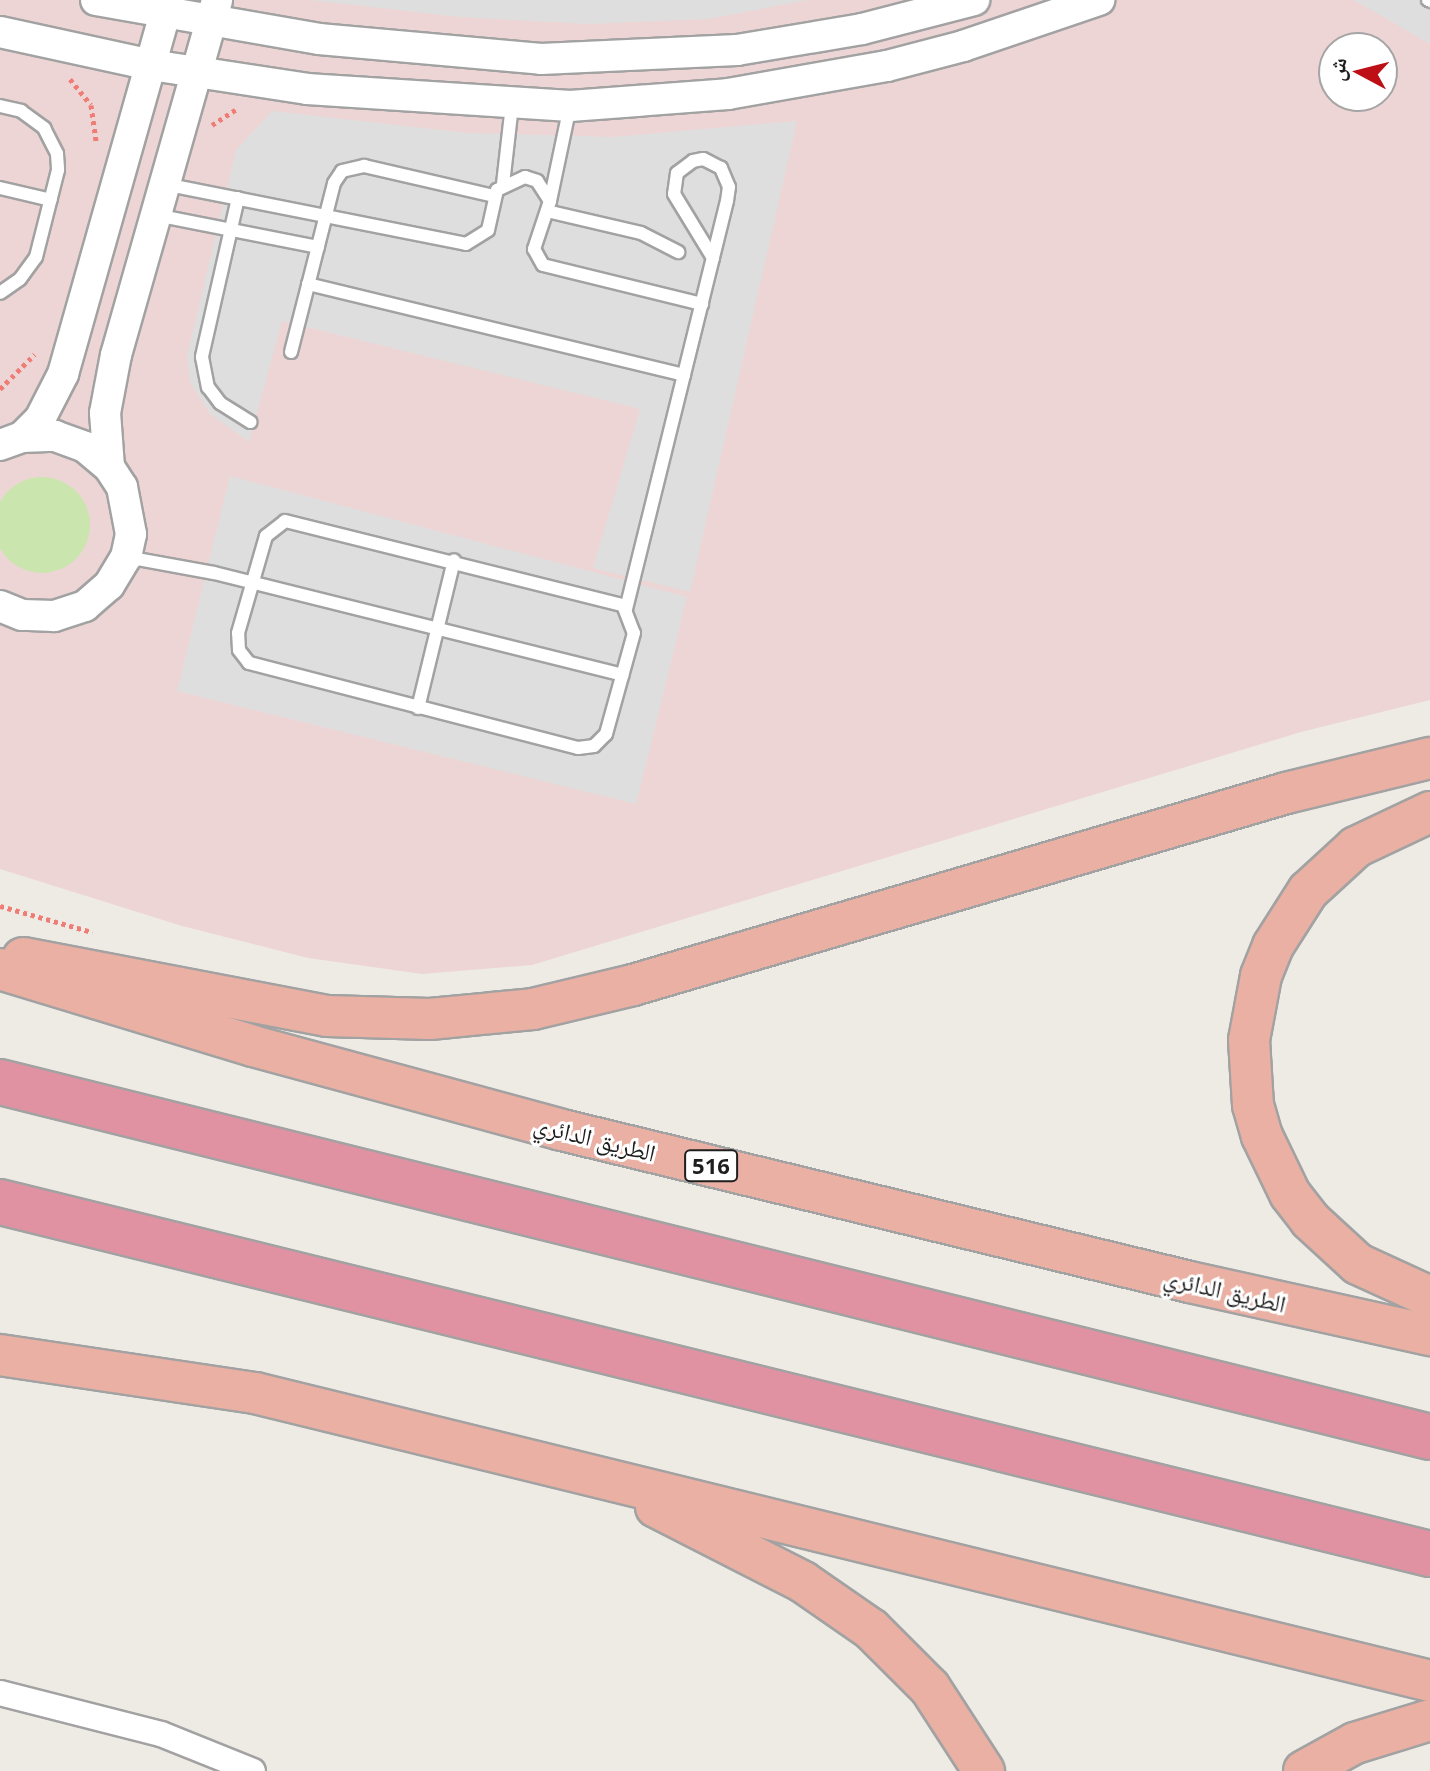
<!DOCTYPE html>
<meta charset="utf-8">
<style>
body{margin:0}
#map{position:relative;width:1430px;height:1771px;overflow:hidden;background:#eeebe5;font-family:"Noto Sans","Noto Naskh Arabic",sans-serif}
div>[style]{position:absolute}
[style*='--x']{left:calc(var(--x)*1px);top:calc(var(--y)*1px);width:calc(var(--w)*1px);rotate:calc(var(--a)*1deg)}
.commercial>*{inset:0;background:#eed5d5}
.grass>*{inset:0;background:#cbe5ae}
.round{border-radius:50%}
.parking>*{inset:0;background:#dedede}
.path>*{height:5px;margin-top:-2.5px;transform-origin:0;background:repeating-linear-gradient(90deg,#ef7d75 0 4px,transparent 0 8px)}
.roads{filter:drop-shadow(2px 0 #a2a2a2) drop-shadow(-2px 0 #a2a2a2) drop-shadow(0 2px #a2a2a2) drop-shadow(0 -2px #a2a2a2)}
.service>*{height:12px;margin:-6px;padding:0 6px;transform-origin:6px;border-radius:6px;background:#fff}
.minor>*{height:24px;margin:-12px;padding:0 12px;transform-origin:12px;border-radius:12px;background:#fff}
.tertiary>*{height:30px;margin:-15px;padding:0 15px;transform-origin:15px;border-radius:15px;background:#fff}
.trunk>*{height:40px;margin:-20px;padding:0 20px;transform-origin:20px;border-radius:20px;background:#eab0a3}
.motorway>*{height:44px;margin:-22px;padding:0 22px;transform-origin:22px;border-radius:22px;background:#e092a3}
span{translate:-50% -50%;white-space:nowrap;text-align:center;line-height:1.15;-webkit-text-stroke:6px #fff;paint-order:stroke}
.shield-label span{padding:2px 6px;background:#fff;border:2px solid;border-radius:6px;-webkit-text-stroke-width:0}
.shield-label{font-size:22px;color:#1e1e1e;font-weight:700}
.street-label{font-size:24px;color:#1e1e1e}
.north{position:absolute;left:1318px;top:32px;width:80px;height:80px;box-sizing:border-box;background:#fff;border:2px solid #a5a5a5;border-radius:50%;rotate:277deg;font-size:22px;font-weight:700;line-height:32px;text-align:center;color:#1e1e1e}
.north::after{content:'';display:block;margin:auto;width:28px;height:36px;background:#bd0f15;clip-path:polygon(50% 0,100% 100%,50% 72%,0 100%)}
</style>
<div id="map">
<div class="commercial">
<i style="clip-path:polygon(evenodd,0 0,1430px 0,1430px 700px,1301px 732px,532px 965px,422px 974px,308px 958px,182px 926px,0 869px,0 0,1334px 48px,1382px 48px,1382px 96px,1334px 96px,1334px 48px)"></i>
</div>
<div class="grass">
<i class="round" style="left:-6px;top:477px;width:96px;height:96px"></i>
</div>
<div class="parking">
<i style="clip-path:polygon(310px 0,809px 0,708px 19px,587px 24px,460px 17px)"></i>
<i style="clip-path:polygon(1354px 0,1430px 0,1430px 44px)"></i>
<i style="clip-path:polygon(272px 111px,468px 133px,613px 137px,797px 121px,690px 592px,593px 568px,640px 409px,282px 321px,249px 442px,210px 414px,190px 382px,187px 356px,236px 150px)"></i>
<i style="clip-path:polygon(230px 476px,687px 597px,636px 804px,177px 691px)"></i>
</div>
<div class="path">
<i style="--x:70;--y:79;--w:33;--a:51"></i>
<i style="--x:91;--y:105;--w:36;--a:82"></i>
<i style="--x:212;--y:125;--w:30;--a:-33"></i>
<i style="--x:0;--y:389;--w:49;--a:-45"></i>
<i style="--x:0;--y:906;--w:96;--a:15.8"></i>
</div>
<div class="roads">
<div class="service">
<i style="--x:1428;--y:0;--w:2;--a:27"></i>
<i style="--x:0;--y:106;--w:22;--a:13"></i>
<i style="--x:21;--y:111;--w:29;--a:36"></i>
<i style="--x:44;--y:128;--w:29;--a:63"></i>
<i style="--x:57;--y:154;--w:16;--a:86"></i>
<i style="--x:58;--y:170;--w:90;--a:104.2"></i>
<i style="--x:36;--y:257;--w:27;--a:126"></i>
<i style="--x:20;--y:279;--w:24;--a:145"></i>
<i style="--x:164;--y:184;--w:308;--a:11.2"></i>
<i style="--x:466;--y:244;--w:26;--a:-32"></i>
<i style="--x:488;--y:230;--w:41;--a:-77.3"></i>
<i style="--x:497;--y:190;--w:31;--a:-25"></i>
<i style="--x:525;--y:177;--w:13;--a:18"></i>
<i style="--x:537;--y:181;--w:24;--a:57"></i>
<i style="--x:550;--y:201;--w:51;--a:108.4"></i>
<i style="--x:534;--y:249;--w:18;--a:61"></i>
<i style="--x:543;--y:265;--w:164;--a:13.8"></i>
<i style="--x:503;--y:184;--w:80;--a:-83.5"></i>
<i style="--x:0;--y:188;--w:52;--a:13.2"></i>
<i style="--x:238;--y:198;--w:163;--a:102.8"></i>
<i style="--x:202;--y:357;--w:31;--a:79"></i>
<i style="--x:208;--y:387;--w:20;--a:53"></i>
<i style="--x:220;--y:403;--w:36;--a:32"></i>
<i style="--x:550;--y:201;--w:97;--a:-78.1"></i>
<i style="--x:551;--y:212;--w:92;--a:13.1"></i>
<i style="--x:641;--y:233;--w:42;--a:27.2"></i>
<i style="--x:156;--y:215;--w:165;--a:11.2"></i>
<i style="--x:308;--y:284;--w:387;--a:13.6"></i>
<i style="--x:291;--y:352;--w:174;--a:-75.7"></i>
<i style="--x:334;--y:183;--w:14;--a:-56"></i>
<i style="--x:342;--y:171;--w:23;--a:-13"></i>
<i style="--x:364;--y:166;--w:133;--a:13"></i>
<i style="--x:285;--y:521;--w:348;--a:14"></i>
<i style="--x:623;--y:605;--w:30;--a:69"></i>
<i style="--x:634;--y:633;--w:105;--a:105.5"></i>
<i style="--x:606;--y:734;--w:17;--a:135"></i>
<i style="--x:594;--y:746;--w:16;--a:173"></i>
<i style="--x:578;--y:748;--w:340;--a:-165.5"></i>
<i style="--x:249;--y:663;--w:16;--a:-128"></i>
<i style="--x:239;--y:650;--w:17;--a:-93"></i>
<i style="--x:238;--y:633;--w:101;--a:-73.9"></i>
<i style="--x:266;--y:536;--w:24;--a:-38"></i>
<i style="--x:126;--y:557;--w:89;--a:10.3"></i>
<i style="--x:214;--y:573;--w:421;--a:14"></i>
<i style="--x:626;--y:609;--w:420;--a:-76.1"></i>
<i style="--x:727;--y:201;--w:14;--a:-82"></i>
<i style="--x:729;--y:187;--w:21;--a:-113"></i>
<i style="--x:721;--y:168;--w:20;--a:-153"></i>
<i style="--x:703;--y:159;--w:10;--a:169"></i>
<i style="--x:693;--y:161;--w:20;--a:143"></i>
<i style="--x:677;--y:173;--w:21;--a:98"></i>
<i style="--x:674;--y:194;--w:75;--a:58.6"></i>
<i style="--x:418;--y:708;--w:152;--a:-76.3"></i>
</div>
<div class="minor">
<i style="--x:0;--y:1693;--w:166;--a:14.3"></i>
<i style="--x:161;--y:1734;--w:99;--a:21.9"></i>
</div>
<div class="tertiary">
<i style="--x:96;--y:0;--w:226;--a:9.9"></i>
<i style="--x:319;--y:39;--w:223;--a:5.1"></i>
<i style="--x:541;--y:59;--w:196;--a:-2.6"></i>
<i style="--x:737;--y:50;--w:127;--a:-9.5"></i>
<i style="--x:862;--y:29;--w:116;--a:-14.5"></i>
<i style="--x:0;--y:32;--w:155;--a:12.3"></i>
<i style="--x:151;--y:65;--w:158;--a:8.7"></i>
<i style="--x:307;--y:89;--w:264;--a:3.7"></i>
<i style="--x:570;--y:106;--w:158;--a:-4.3"></i>
<i style="--x:728;--y:94;--w:161;--a:-10"></i>
<i style="--x:887;--y:66;--w:79;--a:-14.7"></i>
<i style="--x:963;--y:46;--w:144;--a:-18.7"></i>
<i style="--x:22;--y:437;--w:25;--a:-45"></i>
<i style="--x:40;--y:419;--w:51;--a:-62.9"></i>
<i style="--x:63;--y:374;--w:389;--a:-74.2"></i>
<i style="--x:0;--y:445;--w:23;--a:-20"></i>
<i style="--x:22;--y:437;--w:33;--a:-2"></i>
<i style="--x:55;--y:436;--w:32;--a:20"></i>
<i style="--x:85;--y:447;--w:31;--a:40"></i>
<i style="--x:109;--y:467;--w:24;--a:57"></i>
<i style="--x:122;--y:487;--w:48;--a:79.2"></i>
<i style="--x:131;--y:534;--w:24;--a:102"></i>
<i style="--x:126;--y:557;--w:33;--a:121"></i>
<i style="--x:109;--y:585;--w:32;--a:139"></i>
<i style="--x:85;--y:606;--w:33;--a:162"></i>
<i style="--x:54;--y:616;--w:32;--a:-178"></i>
<i style="--x:22;--y:615;--w:24;--a:-158"></i>
<i style="--x:109;--y:467;--w:54;--a:-94.2"></i>
<i style="--x:105;--y:413;--w:59;--a:-79.3"></i>
<i style="--x:116;--y:355;--w:369;--a:-74.1"></i>
</div>
<div class="trunk">
<i style="--x:1430;--y:812;--w:82;--a:154.7"></i>
<i style="--x:1356;--y:847;--w:65;--a:137.5"></i>
<i style="--x:1308;--y:891;--w:65;--a:122.5"></i>
<i style="--x:1273;--y:946;--w:32;--a:112"></i>
<i style="--x:1261;--y:976;--w:65;--a:100.6"></i>
<i style="--x:1249;--y:1040;--w:65;--a:86.5"></i>
<i style="--x:1253;--y:1105;--w:32;--a:74"></i>
<i style="--x:1262;--y:1136;--w:64;--a:64.2"></i>
<i style="--x:1290;--y:1194;--w:33;--a:52"></i>
<i style="--x:1310;--y:1220;--w:65;--a:42.5"></i>
<i style="--x:1358;--y:1264;--w:79;--a:24.6"></i>
<i style="--x:23;--y:958;--w:309;--a:10.8"></i>
<i style="--x:327;--y:1016;--w:103;--a:1.7"></i>
<i style="--x:430;--y:1019;--w:103;--a:-5.5"></i>
<i style="--x:533;--y:1009;--w:103;--a:-13.5"></i>
<i style="--x:633;--y:985;--w:681;--a:-16.38"></i>
<i style="--x:1286;--y:793;--w:148;--a:-13.7"></i>
<i style="--x:0;--y:969;--w:264;--a:16.9"></i>
<i style="--x:253;--y:1046;--w:320;--a:15.2"></i>
<i style="--x:562;--y:1130;--w:646;--a:13.61"></i>
<i style="--x:1190;--y:1282;--w:246;--a:12.5"></i>
<i style="--x:0;--y:1355;--w:258;--a:8.5"></i>
<i style="--x:255;--y:1393;--w:1210;--a:13.77"></i>
<i style="--x:656;--y:1507;--w:165;--a:27"></i>
<i style="--x:803;--y:1582;--w:83;--a:34.7"></i>
<i style="--x:871;--y:1629;--w:83;--a:45"></i>
<i style="--x:930;--y:1688;--w:99;--a:57"></i>
<i style="--x:1304;--y:1771;--w:58;--a:-28.8"></i>
<i style="--x:1355;--y:1743;--w:78;--a:-17"></i>
</div>
<div class="motorway">
<i style="--x:0;--y:1082;--w:1473;--a:13.94"></i>
<i style="--x:0;--y:1202;--w:1473;--a:13.83"></i>
</div>
</div>
<div class="shield-label">
<span style="left:711px;top:1166px">516</span>
</div>
<div class="street-label">
<span style="left:595px;top:1138px;rotate:14deg">الطريق الدائري</span>
<span style="left:1225px;top:1290px;rotate:13deg">الطريق الدائري</span>
</div>
<div class="north">ش</div>
</div>
